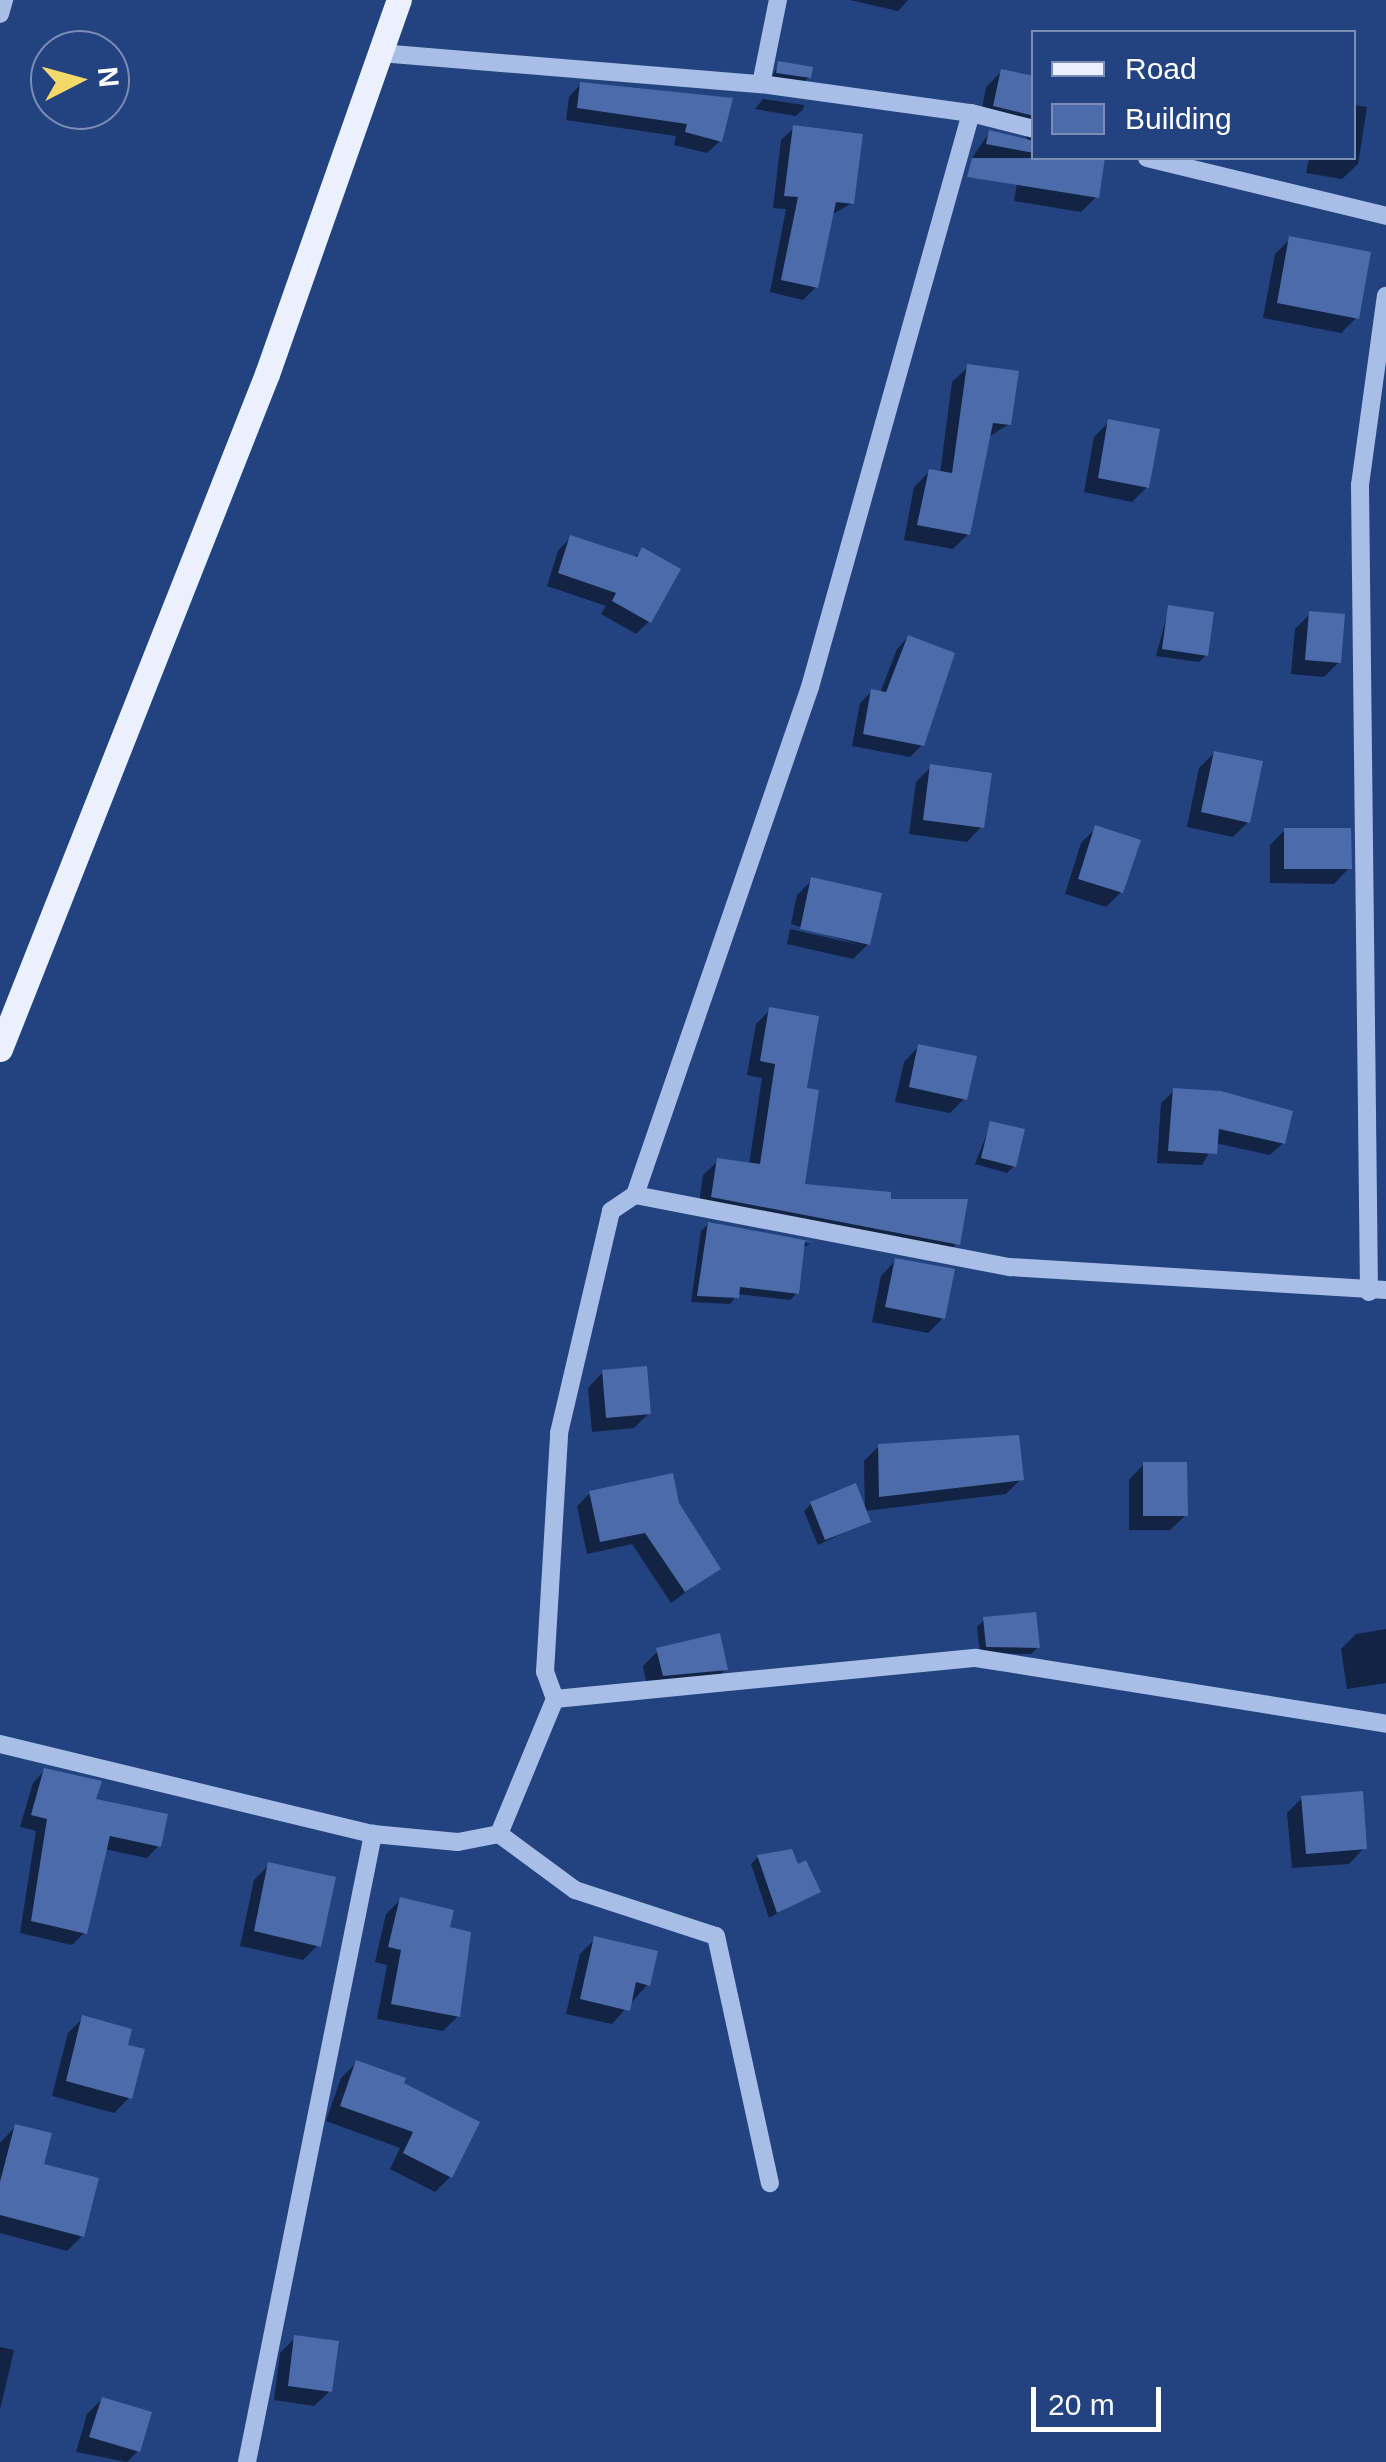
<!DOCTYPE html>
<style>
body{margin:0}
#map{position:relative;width:1386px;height:2462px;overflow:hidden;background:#224280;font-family:Arial,sans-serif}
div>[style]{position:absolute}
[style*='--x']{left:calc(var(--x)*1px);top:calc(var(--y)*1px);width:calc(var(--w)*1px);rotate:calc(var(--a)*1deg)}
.shadow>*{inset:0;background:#0007}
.building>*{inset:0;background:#4b6baa}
.minor>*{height:18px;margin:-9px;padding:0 9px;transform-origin:9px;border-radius:9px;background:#a8bee7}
.major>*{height:25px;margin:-12.5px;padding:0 12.5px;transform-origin:12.5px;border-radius:12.5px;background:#eaf0fd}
span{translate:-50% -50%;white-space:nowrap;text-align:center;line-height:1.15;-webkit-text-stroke:10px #224280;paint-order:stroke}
.legend{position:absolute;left:1031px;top:30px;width:325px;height:130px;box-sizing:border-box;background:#224280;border:2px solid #7a8eb3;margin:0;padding:12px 18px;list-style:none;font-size:30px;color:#fff}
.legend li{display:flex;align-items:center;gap:20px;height:50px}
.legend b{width:50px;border:2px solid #7a8eb3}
.north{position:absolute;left:30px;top:30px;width:100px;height:100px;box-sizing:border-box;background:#224280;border:2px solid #7a8eb3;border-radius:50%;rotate:84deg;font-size:28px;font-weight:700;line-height:40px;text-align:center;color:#fff}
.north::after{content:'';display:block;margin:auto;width:35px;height:45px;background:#f3d96a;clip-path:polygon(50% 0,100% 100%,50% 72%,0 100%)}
.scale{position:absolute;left:1031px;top:2387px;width:130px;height:45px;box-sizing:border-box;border:5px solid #fff;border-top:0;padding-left:12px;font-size:30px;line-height:35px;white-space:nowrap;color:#fff;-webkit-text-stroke:8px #224280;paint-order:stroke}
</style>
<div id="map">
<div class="shadow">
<i style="clip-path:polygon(850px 0,908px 0,898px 11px)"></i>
<i style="clip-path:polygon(779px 64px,809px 77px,802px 84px,770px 80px)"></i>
<i style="clip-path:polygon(1001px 72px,1034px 78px,1034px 158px,1103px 158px,1096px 197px,1081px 212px,1014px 201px,1020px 167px,972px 158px,989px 133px,1030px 143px,1023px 132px,980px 121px,986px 87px)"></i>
<i style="clip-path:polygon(581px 84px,730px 101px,720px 141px,707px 153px,674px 145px,676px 136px,566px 120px,569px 97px)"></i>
<i style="clip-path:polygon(763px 99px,804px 105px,803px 109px,796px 116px,755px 109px)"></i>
<i style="clip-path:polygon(1354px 105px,1367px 107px,1358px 164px,1342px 179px,1306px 173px,1309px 158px,1354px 158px)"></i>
<i style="clip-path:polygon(794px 128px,852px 203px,831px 215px,816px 287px,803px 300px,770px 292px,786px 209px,773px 208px,781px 140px)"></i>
<i style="clip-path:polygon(1290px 239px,1356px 318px,1341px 333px,1263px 318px,1275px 254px)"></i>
<i style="clip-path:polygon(968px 367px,1009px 424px,987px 438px,968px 534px,953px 549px,904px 540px,914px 487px,929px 472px,940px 474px,952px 382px)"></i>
<i style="clip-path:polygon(1109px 422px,1147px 487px,1132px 502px,1084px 492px,1094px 437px)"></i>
<i style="clip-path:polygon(570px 538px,634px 558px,642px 550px,649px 621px,636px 634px,601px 614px,606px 606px,547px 586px,558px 551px)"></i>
<i style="clip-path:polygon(1169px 608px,1206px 655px,1199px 662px,1156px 656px)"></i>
<i style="clip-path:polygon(1310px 614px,1339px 662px,1324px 677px,1291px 674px,1295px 629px)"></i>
<i style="clip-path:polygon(908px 637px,922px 745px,910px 757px,852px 746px,860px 703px,872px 691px,880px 693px,897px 649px)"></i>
<i style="clip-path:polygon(1214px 753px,1248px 822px,1233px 837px,1187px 827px,1199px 768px)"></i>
<i style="clip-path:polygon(931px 767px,982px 826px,967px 842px,909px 834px,916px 782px)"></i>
<i style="clip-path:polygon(1096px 828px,1121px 892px,1106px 907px,1065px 894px,1081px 843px)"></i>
<i style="clip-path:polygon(1285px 830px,1349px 868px,1334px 884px,1270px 883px,1270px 845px)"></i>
<i style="clip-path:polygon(812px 880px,868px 944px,853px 959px,787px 944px,790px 929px,860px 945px,791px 924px,797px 895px)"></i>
<i style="clip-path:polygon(770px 1010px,804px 1090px,802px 1186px,888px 1202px,957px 1243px,943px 1258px,698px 1211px,703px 1175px,718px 1161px,749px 1165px,762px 1078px,747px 1075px,756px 1024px)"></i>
<i style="clip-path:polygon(919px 1046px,965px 1098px,950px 1113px,895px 1102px,904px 1062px)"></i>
<i style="clip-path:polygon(1174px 1091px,1283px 1143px,1270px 1155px,1215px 1143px,1202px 1165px,1157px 1163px,1161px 1103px)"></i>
<i style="clip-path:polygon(991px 1123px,1014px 1166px,1007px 1173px,975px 1164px)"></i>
<i style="clip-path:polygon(708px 1224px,810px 1244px,802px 1248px,797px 1293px,790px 1300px,737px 1294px,730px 1304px,691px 1302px,701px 1231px)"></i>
<i style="clip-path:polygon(896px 1260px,943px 1318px,928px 1333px,872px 1322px,881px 1276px)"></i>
<i style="clip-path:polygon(603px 1372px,649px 1413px,634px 1428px,592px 1432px,588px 1388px)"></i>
<i style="clip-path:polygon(879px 1446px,1021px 1479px,1006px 1494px,865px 1511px,864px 1461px)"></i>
<i style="clip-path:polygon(1144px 1464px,1186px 1515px,1170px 1530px,1129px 1530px,1129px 1480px)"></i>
<i style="clip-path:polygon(590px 1493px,677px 1504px,718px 1568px,671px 1603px,632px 1544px,587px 1554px,577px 1506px)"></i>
<i style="clip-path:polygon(811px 1504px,868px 1521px,818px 1545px,804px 1511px)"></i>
<i style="clip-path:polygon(984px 1620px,1038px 1647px,1031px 1654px,980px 1653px,977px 1627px)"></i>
<i style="clip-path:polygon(1386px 1629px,1386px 1683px,1347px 1689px,1341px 1649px,1356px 1634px)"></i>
<i style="clip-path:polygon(658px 1651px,726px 1669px,711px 1684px,648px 1690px,643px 1666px)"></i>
<i style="clip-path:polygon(45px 1770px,159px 1845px,147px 1858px,104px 1849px,85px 1932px,72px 1945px,20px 1933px,36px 1831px,20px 1827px,33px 1783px)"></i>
<i style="clip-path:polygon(1302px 1798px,1364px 1848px,1349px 1864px,1292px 1868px,1287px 1813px)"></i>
<i style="clip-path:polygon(758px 1857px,797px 1867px,818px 1891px,769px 1918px,751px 1864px)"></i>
<i style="clip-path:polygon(269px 1865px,318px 1945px,303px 1960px,240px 1946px,254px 1880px)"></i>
<i style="clip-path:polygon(401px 1899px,458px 2016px,443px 2031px,377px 2019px,387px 1965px,375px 1962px,386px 1914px)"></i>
<i style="clip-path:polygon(595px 1939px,648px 1984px,612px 2024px,566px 2014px,580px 1954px)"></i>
<i style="clip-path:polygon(83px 2018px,125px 2047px,129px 2098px,114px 2113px,52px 2096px,68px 2033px)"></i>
<i style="clip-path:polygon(356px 2063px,401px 2085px,450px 2177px,435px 2192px,390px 2169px,400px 2148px,326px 2121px,341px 2078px)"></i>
<i style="clip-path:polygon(15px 2127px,82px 2236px,67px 2251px,0 2233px,0 2143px)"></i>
<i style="clip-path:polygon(295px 2338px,330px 2391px,314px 2406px,274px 2400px,280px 2353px)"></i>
<i style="clip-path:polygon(0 2347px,14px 2350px,0 2410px)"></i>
<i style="clip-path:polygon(102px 2399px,138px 2451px,127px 2462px,76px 2452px,87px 2414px)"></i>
</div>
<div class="building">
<i style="clip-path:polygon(778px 61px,813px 67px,811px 78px,776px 73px)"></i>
<i style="clip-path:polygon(1001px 69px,1034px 76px,1034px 116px,993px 106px)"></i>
<i style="clip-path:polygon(580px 82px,733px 98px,722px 142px,685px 132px,687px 124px,577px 108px)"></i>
<i style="clip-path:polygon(793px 125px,863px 134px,854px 204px,836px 202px,818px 288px,781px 280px,798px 197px,784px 196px)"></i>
<i style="clip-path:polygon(989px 130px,1034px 141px,1034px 153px,986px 144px)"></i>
<i style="clip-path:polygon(972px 158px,1105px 158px,1099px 198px,967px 177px)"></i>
<i style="clip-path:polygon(1289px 236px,1371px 252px,1359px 319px,1277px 303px)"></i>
<i style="clip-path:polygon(967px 364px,1019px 371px,1011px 425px,993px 423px,970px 535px,917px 525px,929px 469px,952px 473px)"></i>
<i style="clip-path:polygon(1108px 419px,1160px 429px,1149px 488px,1098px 478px)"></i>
<i style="clip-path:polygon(570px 535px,637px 557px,642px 547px,681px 569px,651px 623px,612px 601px,616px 593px,558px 573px)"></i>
<i style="clip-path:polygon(1168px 605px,1214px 612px,1208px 656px,1162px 649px)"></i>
<i style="clip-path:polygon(1309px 611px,1345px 614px,1341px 663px,1305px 660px)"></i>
<i style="clip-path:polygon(908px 635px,955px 653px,924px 746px,863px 734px,871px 689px,886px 692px)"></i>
<i style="clip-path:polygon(1214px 751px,1263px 761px,1250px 823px,1201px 812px)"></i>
<i style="clip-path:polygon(930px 764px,992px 773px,984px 828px,923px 820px)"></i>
<i style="clip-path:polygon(1095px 825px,1141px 840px,1123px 893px,1078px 879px)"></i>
<i style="clip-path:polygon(1284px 828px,1351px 828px,1352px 869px,1284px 869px)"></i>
<i style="clip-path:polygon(811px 877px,882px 893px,870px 945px,800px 929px)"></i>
<i style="clip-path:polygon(769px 1007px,819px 1016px,807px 1088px,819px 1090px,805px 1184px,891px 1192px,891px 1199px,968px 1199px,960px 1245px,711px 1197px,717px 1158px,760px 1164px,775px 1064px,760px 1061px)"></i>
<i style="clip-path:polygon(918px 1044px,977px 1056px,967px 1100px,909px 1087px)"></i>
<i style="clip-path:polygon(1173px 1088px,1221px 1091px,1293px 1111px,1285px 1144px,1219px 1129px,1217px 1154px,1168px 1151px)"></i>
<i style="clip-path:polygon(990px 1121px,1025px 1129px,1016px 1167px,981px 1158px)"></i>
<i style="clip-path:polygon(708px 1222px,815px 1242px,805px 1241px,799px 1294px,740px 1287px,739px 1298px,697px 1296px)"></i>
<i style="clip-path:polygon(895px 1258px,955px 1269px,945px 1319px,885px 1307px)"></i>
<i style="clip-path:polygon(647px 1366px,651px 1414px,606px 1418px,602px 1370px)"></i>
<i style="clip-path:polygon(1019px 1435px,1024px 1480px,879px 1497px,878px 1444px)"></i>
<i style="clip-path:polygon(1143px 1462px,1187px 1462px,1188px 1516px,1143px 1516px)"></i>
<i style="clip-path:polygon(673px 1473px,679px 1503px,721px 1569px,685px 1592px,645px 1533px,600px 1542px,589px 1491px)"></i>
<i style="clip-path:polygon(856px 1483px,871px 1522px,825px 1540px,810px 1502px)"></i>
<i style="clip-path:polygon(1036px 1612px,1040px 1648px,986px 1647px,983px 1617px)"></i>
<i style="clip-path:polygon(720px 1633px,728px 1670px,663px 1676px,656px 1648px)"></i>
<i style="clip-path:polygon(44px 1768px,102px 1781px,96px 1799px,168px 1814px,161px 1847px,110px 1836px,87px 1934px,31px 1921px,47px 1819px,31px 1815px)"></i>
<i style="clip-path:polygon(1363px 1791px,1367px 1849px,1306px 1854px,1301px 1796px)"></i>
<i style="clip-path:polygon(792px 1849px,798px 1864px,806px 1860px,821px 1892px,777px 1913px,757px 1855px)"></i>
<i style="clip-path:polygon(268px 1862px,336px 1877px,321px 1947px,254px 1931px)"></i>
<i style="clip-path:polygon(400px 1897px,454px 1910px,450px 1927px,471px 1932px,460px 2017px,391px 2004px,401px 1950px,388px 1947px)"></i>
<i style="clip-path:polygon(594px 1936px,658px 1951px,650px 1986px,636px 1982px,630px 2011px,580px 1999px)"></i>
<i style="clip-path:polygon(82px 2015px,132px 2029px,128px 2045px,145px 2049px,132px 2099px,66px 2081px)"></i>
<i style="clip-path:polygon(356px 2060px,406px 2078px,404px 2083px,480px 2122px,452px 2178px,403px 2153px,413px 2132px,340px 2106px)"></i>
<i style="clip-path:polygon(15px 2124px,52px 2133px,44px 2164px,99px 2178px,84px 2237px,0 2215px,0 2182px)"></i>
<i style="clip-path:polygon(294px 2335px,339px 2341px,332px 2392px,288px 2386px)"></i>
<i style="clip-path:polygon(102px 2397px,152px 2412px,140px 2452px,89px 2437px)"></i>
</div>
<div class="minor">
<i style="--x:0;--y:14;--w:15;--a:-74"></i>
<i style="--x:380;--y:53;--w:382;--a:4.7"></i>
<i style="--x:761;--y:84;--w:212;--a:7.9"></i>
<i style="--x:971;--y:113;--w:65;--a:14.3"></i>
<i style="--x:761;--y:84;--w:86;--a:-78.6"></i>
<i style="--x:1147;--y:158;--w:246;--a:13.6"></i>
<i style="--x:635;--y:1195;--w:382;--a:10.9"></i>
<i style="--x:1010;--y:1267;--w:377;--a:3.5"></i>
<i style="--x:1369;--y:1292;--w:807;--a:-90.64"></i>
<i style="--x:1360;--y:485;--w:191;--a:-82.2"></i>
<i style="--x:555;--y:1699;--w:423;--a:-5.6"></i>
<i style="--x:976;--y:1658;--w:415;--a:9.1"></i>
<i style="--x:0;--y:1744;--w:384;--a:13.6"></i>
<i style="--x:373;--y:1834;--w:85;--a:5.4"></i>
<i style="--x:458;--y:1842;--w:42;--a:-11"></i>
<i style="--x:499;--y:1834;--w:146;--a:-67.5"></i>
<i style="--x:555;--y:1699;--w:29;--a:-110"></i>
<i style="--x:545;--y:1672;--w:239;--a:-86.6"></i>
<i style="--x:559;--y:1433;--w:228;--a:-76.8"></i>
<i style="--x:611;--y:1211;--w:29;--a:-34"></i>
<i style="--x:635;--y:1195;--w:537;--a:-70.99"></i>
<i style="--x:810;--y:687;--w:596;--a:-74.33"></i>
<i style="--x:499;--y:1834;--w:94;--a:36.4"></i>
<i style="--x:575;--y:1890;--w:148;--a:18.1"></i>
<i style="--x:716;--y:1936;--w:253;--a:77.7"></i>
<i style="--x:247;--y:2462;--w:641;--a:-78.65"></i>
</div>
<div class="major">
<i style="--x:0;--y:1049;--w:726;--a:-68.42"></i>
<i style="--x:267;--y:374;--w:397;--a:-70.6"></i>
</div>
<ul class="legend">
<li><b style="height:12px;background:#eaf0fd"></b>Road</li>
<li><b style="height:28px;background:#4b6baa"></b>Building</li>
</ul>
<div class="north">N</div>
<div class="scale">20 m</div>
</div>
